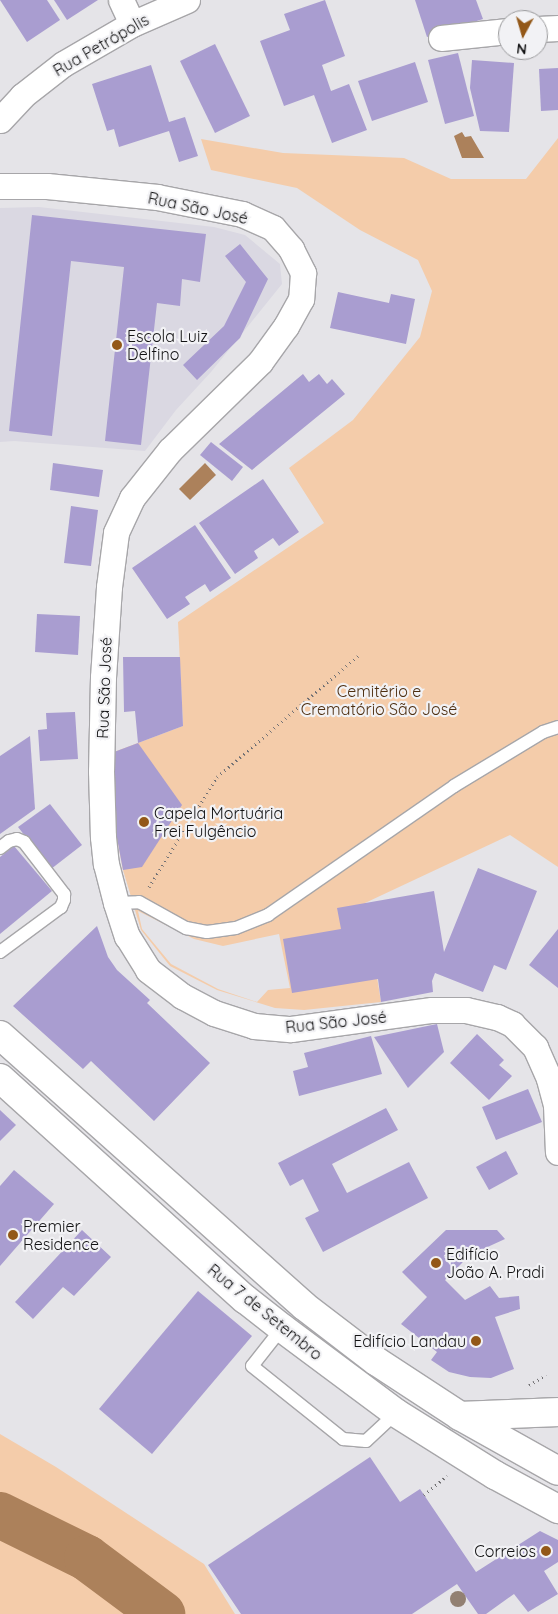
<!DOCTYPE html>
<meta charset="utf-8">
<style>
body{margin:0}
#map{position:relative;width:558px;height:1614px;overflow:hidden;background:#e5e4e8;font-family:Quicksand,sans-serif}
div>[style]{position:absolute}
[style*='--x']{left:calc(var(--x)*1px);top:calc(var(--y)*1px);width:calc(var(--w)*1px);rotate:calc(var(--a)*1deg)}
.built>*{inset:0;background:#dad8e2}
.green>*{inset:0;background:#f4ccaa}
.water>*{inset:0;background:#ac815b}
.river>*{height:46px;margin:-23px;padding:0 23px;transform-origin:23px;border-radius:23px;background:#ac815b}
.building>*{inset:0;background:#a99dd0}
.path>*{height:3px;margin-top:-1.5px;transform-origin:0;background:repeating-linear-gradient(90deg,#727174 0 1px,transparent 0 5px)}
.roads{filter:drop-shadow(1px 0 #a7a6a9) drop-shadow(-1px 0 #a7a6a9) drop-shadow(0 1px #a7a6a9) drop-shadow(0 -1px #a7a6a9)}
.service>*{height:12px;margin:-6px;padding:0 6px;transform-origin:6px;border-radius:6px;background:#fff}
.minor>*{height:25px;margin:-12.5px;padding:0 12.5px;transform-origin:12.5px;border-radius:12.5px;background:#fff}
.secondary>*{height:28px;margin:-14px;padding:0 14px;transform-origin:14px;border-radius:14px;background:#fff}
.primary>*{height:28px;margin:-14px;padding:0 14px;transform-origin:14px;border-radius:14px;background:#fff}
.trees>*{width:16px;height:16px;margin:-8px;border-radius:50%;background:#928072}
.dots>*{width:14px;height:14px;translate:-50% -50%;box-sizing:border-box;border:2px solid #f2f2f5;border-radius:50%}
span{translate:-50% -50%;white-space:nowrap;text-align:center;line-height:1.15;-webkit-text-stroke:4.5px #f2f2f5;paint-order:stroke}
.street-label{font-size:16px;color:#131314}
.poi-label{font-size:16px;color:#131314}
.left{translate:0 -50%;text-align:left}
.right{translate:-100% -50%;text-align:right}
.park-label{font-size:16px;color:#4e2f11}
.north{position:absolute;left:498px;top:10px;width:50px;height:50px;box-sizing:border-box;background:#f2f2f5;border:1px solid #99999b;border-radius:50%;rotate:186deg;font-size:14px;font-weight:700;line-height:20px;text-align:center;color:#131314}
.north::after{content:'';display:block;margin:auto;width:18px;height:22px;background:#935818;clip-path:polygon(50% 0,100% 100%,50% 72%,0 100%)}
</style>
<div id="map">
<div class="built">
<i style="clip-path:polygon(39px 207px,214px 227px,245px 235px,280px 264px,282px 284px,211px 372px,176px 410px,145px 451px,14px 441px,0 442px,0 208px)"></i>
</div>
<div class="green">
<i style="clip-path:polygon(evenodd,558px 138px,558px 867px,510px 835px,365px 903px,381px 1002px,304px 1010px,275px 1008px,217px 990px,170px 966px,141px 930px,123px 870px,117px 838px,114px 752px,183px 726px,178px 622px,324px 523px,289px 468px,353px 420px,420px 337px,432px 291px,418px 260px,360px 230px,297px 188px,211px 170px,201px 139px,283px 153px,404px 158px,451px 179px,526px 179px,558px 138px,138px 911px,194px 939px,223px 946px,279px 934px,290px 988px,268px 990px,257px 1002px,218px 989px,171px 964px,142px 929px,138px 911px)"></i>
<i style="clip-path:polygon(0 1434px,56px 1467px,204px 1564px,235px 1614px,0 1614px)"></i>
</div>
<div class="water">
<i style="clip-path:polygon(462px 132px,465px 137px,471px 136px,484px 158px,462px 158px,454px 136px)"></i>
<i style="clip-path:polygon(205px 463px,216px 475px,190px 500px,179px 489px)"></i>
</div>
<div class="river">
<i style="--x:0;--y:1515;--w:97;--a:26.3"></i>
<i style="--x:87;--y:1558;--w:94;--a:36.7"></i>
</div>
<div class="building">
<i style="clip-path:polygon(0 0,47px 0,60px 20px,27px 42px)"></i>
<i style="clip-path:polygon(54px 0,98px 0,67px 20px)"></i>
<i style="clip-path:polygon(325px 0,345px 56px,322px 65px,331px 91px,349px 84px,367px 130px,332px 143px,314px 95px,284px 106px,260px 41px,290px 30px,284px 14px)"></i>
<i style="clip-path:polygon(415px 0,476px 0,483px 19px,427px 37px)"></i>
<i style="clip-path:polygon(215px 44px,250px 116px,215px 133px,180px 61px)"></i>
<i style="clip-path:polygon(458px 53px,474px 116px,445px 124px,428px 60px)"></i>
<i style="clip-path:polygon(472px 60px,514px 63px,509px 132px,480px 131px,470px 88px)"></i>
<i style="clip-path:polygon(415px 62px,428px 102px,372px 121px,358px 81px)"></i>
<i style="clip-path:polygon(151px 65px,169px 122px,185px 117px,198px 156px,179px 162px,169px 131px,119px 147px,114px 129px,107px 131px,92px 84px)"></i>
<i style="clip-path:polygon(558px 68px,558px 110px,541px 111px,539px 69px)"></i>
<i style="clip-path:polygon(32px 215px,206px 234px,200px 282px,182px 279px,180px 306px,157px 303px,141px 445px,105px 441px,124px 267px,71px 261px,52px 436px,9px 431px)"></i>
<i style="clip-path:polygon(240px 244px,268px 279px,240px 338px,197px 380px,183px 365px,224px 326px,246px 282px,225px 256px)"></i>
<i style="clip-path:polygon(338px 292px,389px 303px,391px 294px,415px 299px,406px 344px,330px 328px)"></i>
<i style="clip-path:polygon(303px 374px,309px 382px,319px 374px,327px 384px,332px 379px,345px 394px,252px 470px,219px 444px)"></i>
<i style="clip-path:polygon(211px 442px,243px 467px,232px 481px,200px 455px)"></i>
<i style="clip-path:polygon(53px 463px,103px 470px,99px 497px,50px 490px)"></i>
<i style="clip-path:polygon(263px 479px,299px 532px,279px 546px,273px 538px,254px 551px,258px 558px,235px 574px,199px 523px)"></i>
<i style="clip-path:polygon(71px 506px,98px 510px,91px 566px,64px 563px)"></i>
<i style="clip-path:polygon(195px 525px,231px 578px,210px 592px,205px 584px,185px 597px,190px 604px,167px 619px,132px 568px)"></i>
<i style="clip-path:polygon(37px 614px,80px 616px,78px 655px,35px 652px)"></i>
<i style="clip-path:polygon(123px 657px,180px 657px,183px 726px,138px 743px,135px 711px,124px 712px)"></i>
<i style="clip-path:polygon(75px 712px,78px 759px,40px 761px,38px 730px,47px 729px,46px 713px)"></i>
<i style="clip-path:polygon(30px 736px,35px 809px,0 834px,0 756px)"></i>
<i style="clip-path:polygon(138px 743px,182px 805px,142px 867px,123px 870px,117px 838px,114px 752px)"></i>
<i style="clip-path:polygon(50px 804px,82px 845px,51px 869px,18px 827px)"></i>
<i style="clip-path:polygon(14px 846px,52px 891px,0 934px,0 857px)"></i>
<i style="clip-path:polygon(478px 868px,537px 891px,506px 970px,494px 965px,483px 992px,435px 973px,432px 981px,433px 992px,381px 1002px,378px 979px,292px 993px,283px 939px,341px 929px,337px 908px,434px 891px,444px 952px)"></i>
<i style="clip-path:polygon(97px 926px,108px 957px,117px 970px,150px 1000px,147px 1003px,210px 1063px,154px 1121px,91px 1061px,83px 1069px,13px 1006px)"></i>
<i style="clip-path:polygon(558px 929px,558px 988px,529px 965px)"></i>
<i style="clip-path:polygon(437px 1024px,444px 1052px,408px 1088px,374px 1037px)"></i>
<i style="clip-path:polygon(477px 1034px,504px 1060px,499px 1065px,512px 1076px,489px 1100px,450px 1063px)"></i>
<i style="clip-path:polygon(371px 1036px,382px 1074px,299px 1096px,293px 1071px,308px 1067px,304px 1053px)"></i>
<i style="clip-path:polygon(528px 1089px,542px 1122px,496px 1140px,482px 1107px)"></i>
<i style="clip-path:polygon(386px 1108px,398px 1130px,332px 1164px,347px 1193px,409px 1162px,428px 1198px,323px 1252px,305px 1218px,319px 1211px,303px 1179px,290px 1186px,278px 1163px)"></i>
<i style="clip-path:polygon(0 1110px,16px 1125px,0 1141px)"></i>
<i style="clip-path:polygon(506px 1151px,518px 1174px,489px 1190px,476px 1167px)"></i>
<i style="clip-path:polygon(14px 1170px,54px 1204px,0 1266px,0 1186px)"></i>
<i style="clip-path:polygon(82px 1230px,111px 1257px,74px 1296px,63px 1287px,33px 1319px,15px 1302px)"></i>
<i style="clip-path:polygon(446px 1230px,497px 1230px,505px 1239px,470px 1255px,445px 1280px,465px 1300px,490px 1286px,499px 1298px,519px 1296px,520px 1309px,495px 1317px,514px 1369px,491px 1378px,470px 1377px,449px 1372px,431px 1360px,437px 1352px,401px 1324px,427px 1297px,402px 1272px)"></i>
<i style="clip-path:polygon(198px 1291px,252px 1336px,152px 1454px,99px 1409px)"></i>
<i style="clip-path:polygon(370px 1457px,400px 1502px,420px 1489px,476px 1572px,540px 1531px,558px 1540px,558px 1562px,544px 1571px,558px 1594px,528px 1612px,514px 1594px,486px 1614px,478px 1614px,457px 1584px,412px 1614px,241px 1614px,208px 1565px)"></i>
</div>
<div class="path">
<i style="--x:149;--y:887;--w:129;--a:-58.3"></i>
<i style="--x:217;--y:777;--w:187;--a:-40.7"></i>
<i style="--x:529;--y:1385;--w:20;--a:-30"></i>
<i style="--x:424;--y:1495;--w:30;--a:-40"></i>
</div>
<div class="roads">
<div class="service">
<i style="--x:0;--y:848;--w:11;--a:-38"></i>
<i style="--x:9;--y:841;--w:8;--a:-14"></i>
<i style="--x:17;--y:839;--w:8;--a:23"></i>
<i style="--x:24;--y:842;--w:66;--a:52.4"></i>
<i style="--x:64;--y:894;--w:6;--a:90"></i>
<i style="--x:64;--y:900;--w:8;--a:113"></i>
<i style="--x:61;--y:907;--w:76;--a:143.6"></i>
<i style="--x:116;--y:903;--w:23;--a:-2"></i>
<i style="--x:139;--y:902;--w:54;--a:29"></i>
<i style="--x:186;--y:928;--w:21;--a:11"></i>
<i style="--x:207;--y:932;--w:29;--a:-8"></i>
<i style="--x:236;--y:928;--w:35;--a:-22"></i>
<i style="--x:268;--y:915;--w:226;--a:-34.7"></i>
<i style="--x:454;--y:786;--w:104;--a:-31.2"></i>
<i style="--x:543;--y:732;--w:16;--a:-18"></i>
<i style="--x:282;--y:1328;--w:48;--a:128.3"></i>
<i style="--x:252;--y:1366;--w:117;--a:38.7"></i>
<i style="--x:343;--y:1439;--w:23;--a:5"></i>
<i style="--x:366;--y:1441;--w:41;--a:-43"></i>
</div>
<div class="minor">
<i style="--x:121;--y:0;--w:26;--a:65"></i>
<i style="--x:538;--y:29;--w:20;--a:-3"></i>
<i style="--x:441;--y:38;--w:67;--a:-6"></i>
<i style="--x:0;--y:120;--w:33;--a:-47"></i>
<i style="--x:22;--y:96;--w:52;--a:-38"></i>
<i style="--x:63;--y:64;--w:80;--a:-30.1"></i>
<i style="--x:132;--y:24;--w:60;--a:-23.6"></i>
<i style="--x:0;--y:186;--w:47;--a:0"></i>
<i style="--x:47;--y:186;--w:111;--a:5.7"></i>
<i style="--x:157;--y:197;--w:87;--a:11.3"></i>
<i style="--x:242;--y:214;--w:34;--a:24"></i>
<i style="--x:273;--y:228;--w:28;--a:49"></i>
<i style="--x:291;--y:249;--w:27;--a:63"></i>
<i style="--x:303;--y:273;--w:26;--a:94"></i>
<i style="--x:301;--y:299;--w:31;--a:119"></i>
<i style="--x:286;--y:326;--w:44;--a:125.8"></i>
<i style="--x:260;--y:362;--w:126;--a:135.6"></i>
<i style="--x:170;--y:450;--w:61;--a:128.4"></i>
<i style="--x:132;--y:498;--w:38;--a:115"></i>
<i style="--x:116;--y:533;--w:54;--a:97.4"></i>
<i style="--x:109;--y:587;--w:90;--a:93.8"></i>
<i style="--x:103;--y:677;--w:94;--a:91.2"></i>
<i style="--x:101;--y:771;--w:66;--a:88.3"></i>
<i style="--x:103;--y:837;--w:27;--a:84"></i>
<i style="--x:106;--y:864;--w:40;--a:75.6"></i>
<i style="--x:116;--y:903;--w:35;--a:72"></i>
<i style="--x:127;--y:936;--w:40;--a:58"></i>
<i style="--x:148;--y:970;--w:43;--a:37.4"></i>
<i style="--x:182;--y:996;--w:36;--a:28"></i>
<i style="--x:214;--y:1013;--w:42;--a:18"></i>
<i style="--x:254;--y:1026;--w:37;--a:5"></i>
<i style="--x:291;--y:1029;--w:142;--a:-7.7"></i>
<i style="--x:432;--y:1010;--w:34;--a:0"></i>
<i style="--x:466;--y:1010;--w:32;--a:13"></i>
<i style="--x:497;--y:1017;--w:17;--a:25"></i>
<i style="--x:512;--y:1024;--w:33;--a:45"></i>
<i style="--x:535;--y:1047;--w:35;--a:66"></i>
<i style="--x:549;--y:1079;--w:27;--a:75"></i>
<i style="--x:556;--y:1105;--w:47;--a:87.6"></i>
</div>
<div class="secondary">
<i style="--x:460;--y:1416;--w:98;--a:-2.3"></i>
</div>
<div class="primary">
<i style="--x:0;--y:1035;--w:407;--a:41.7"></i>
<i style="--x:304;--y:1306;--w:91;--a:37.4"></i>
<i style="--x:376;--y:1361;--w:100;--a:33.2"></i>
<i style="--x:460;--y:1416;--w:112;--a:29.3"></i>
<i style="--x:0;--y:1078;--w:330;--a:42.1"></i>
<i style="--x:245;--y:1299;--w:47;--a:38.1"></i>
<i style="--x:282;--y:1328;--w:142;--a:36.7"></i>
<i style="--x:396;--y:1413;--w:117;--a:32.1"></i>
<i style="--x:495;--y:1475;--w:72;--a:28.4"></i>
</div>
</div>
<div class="trees">
<i style="left:458px;top:1599px"></i>
</div>
<div class="dots">
<i style="left:117px;top:345px;background:#935818"></i>
<i style="left:144px;top:822px;background:#935818"></i>
<i style="left:13px;top:1235px;background:#935818"></i>
<i style="left:436px;top:1263px;background:#935818"></i>
<i style="left:476px;top:1341px;background:#935818"></i>
<i style="left:546px;top:1551px;background:#935818"></i>
</div>
<div class="street-label">
<span style="left:101px;top:45px;rotate:-30deg">Rua Petrópolis</span>
<span style="left:198px;top:208px;rotate:12deg">Rua São José</span>
<span style="left:104px;top:688px;rotate:-88deg">Rua São José</span>
<span style="left:336px;top:1022px;rotate:-6deg">Rua São José</span>
<span style="left:265px;top:1312px;rotate:39deg">Rua 7 de Setembro</span>
</div>
<div class="poi-label">
<span class="left" style="left:127px;top:345px">Escola Luiz<br>Delfino</span>
<span class="left" style="left:154px;top:822px">Capela Mortuária<br>Frei Fulgêncio</span>
<span class="left" style="left:23px;top:1235px">Premier<br>Residence</span>
<span class="left" style="left:446px;top:1263px">Edifício<br>João A. Pradi</span>
<span class="right" style="left:466px;top:1341px">Edifício Landau</span>
<span class="right" style="left:536px;top:1551px">Correios</span>
</div>
<div class="park-label">
<span style="left:379px;top:700px">Cemitério e<br>Crematório São José</span>
</div>
<div class="north">N</div>
</div>
